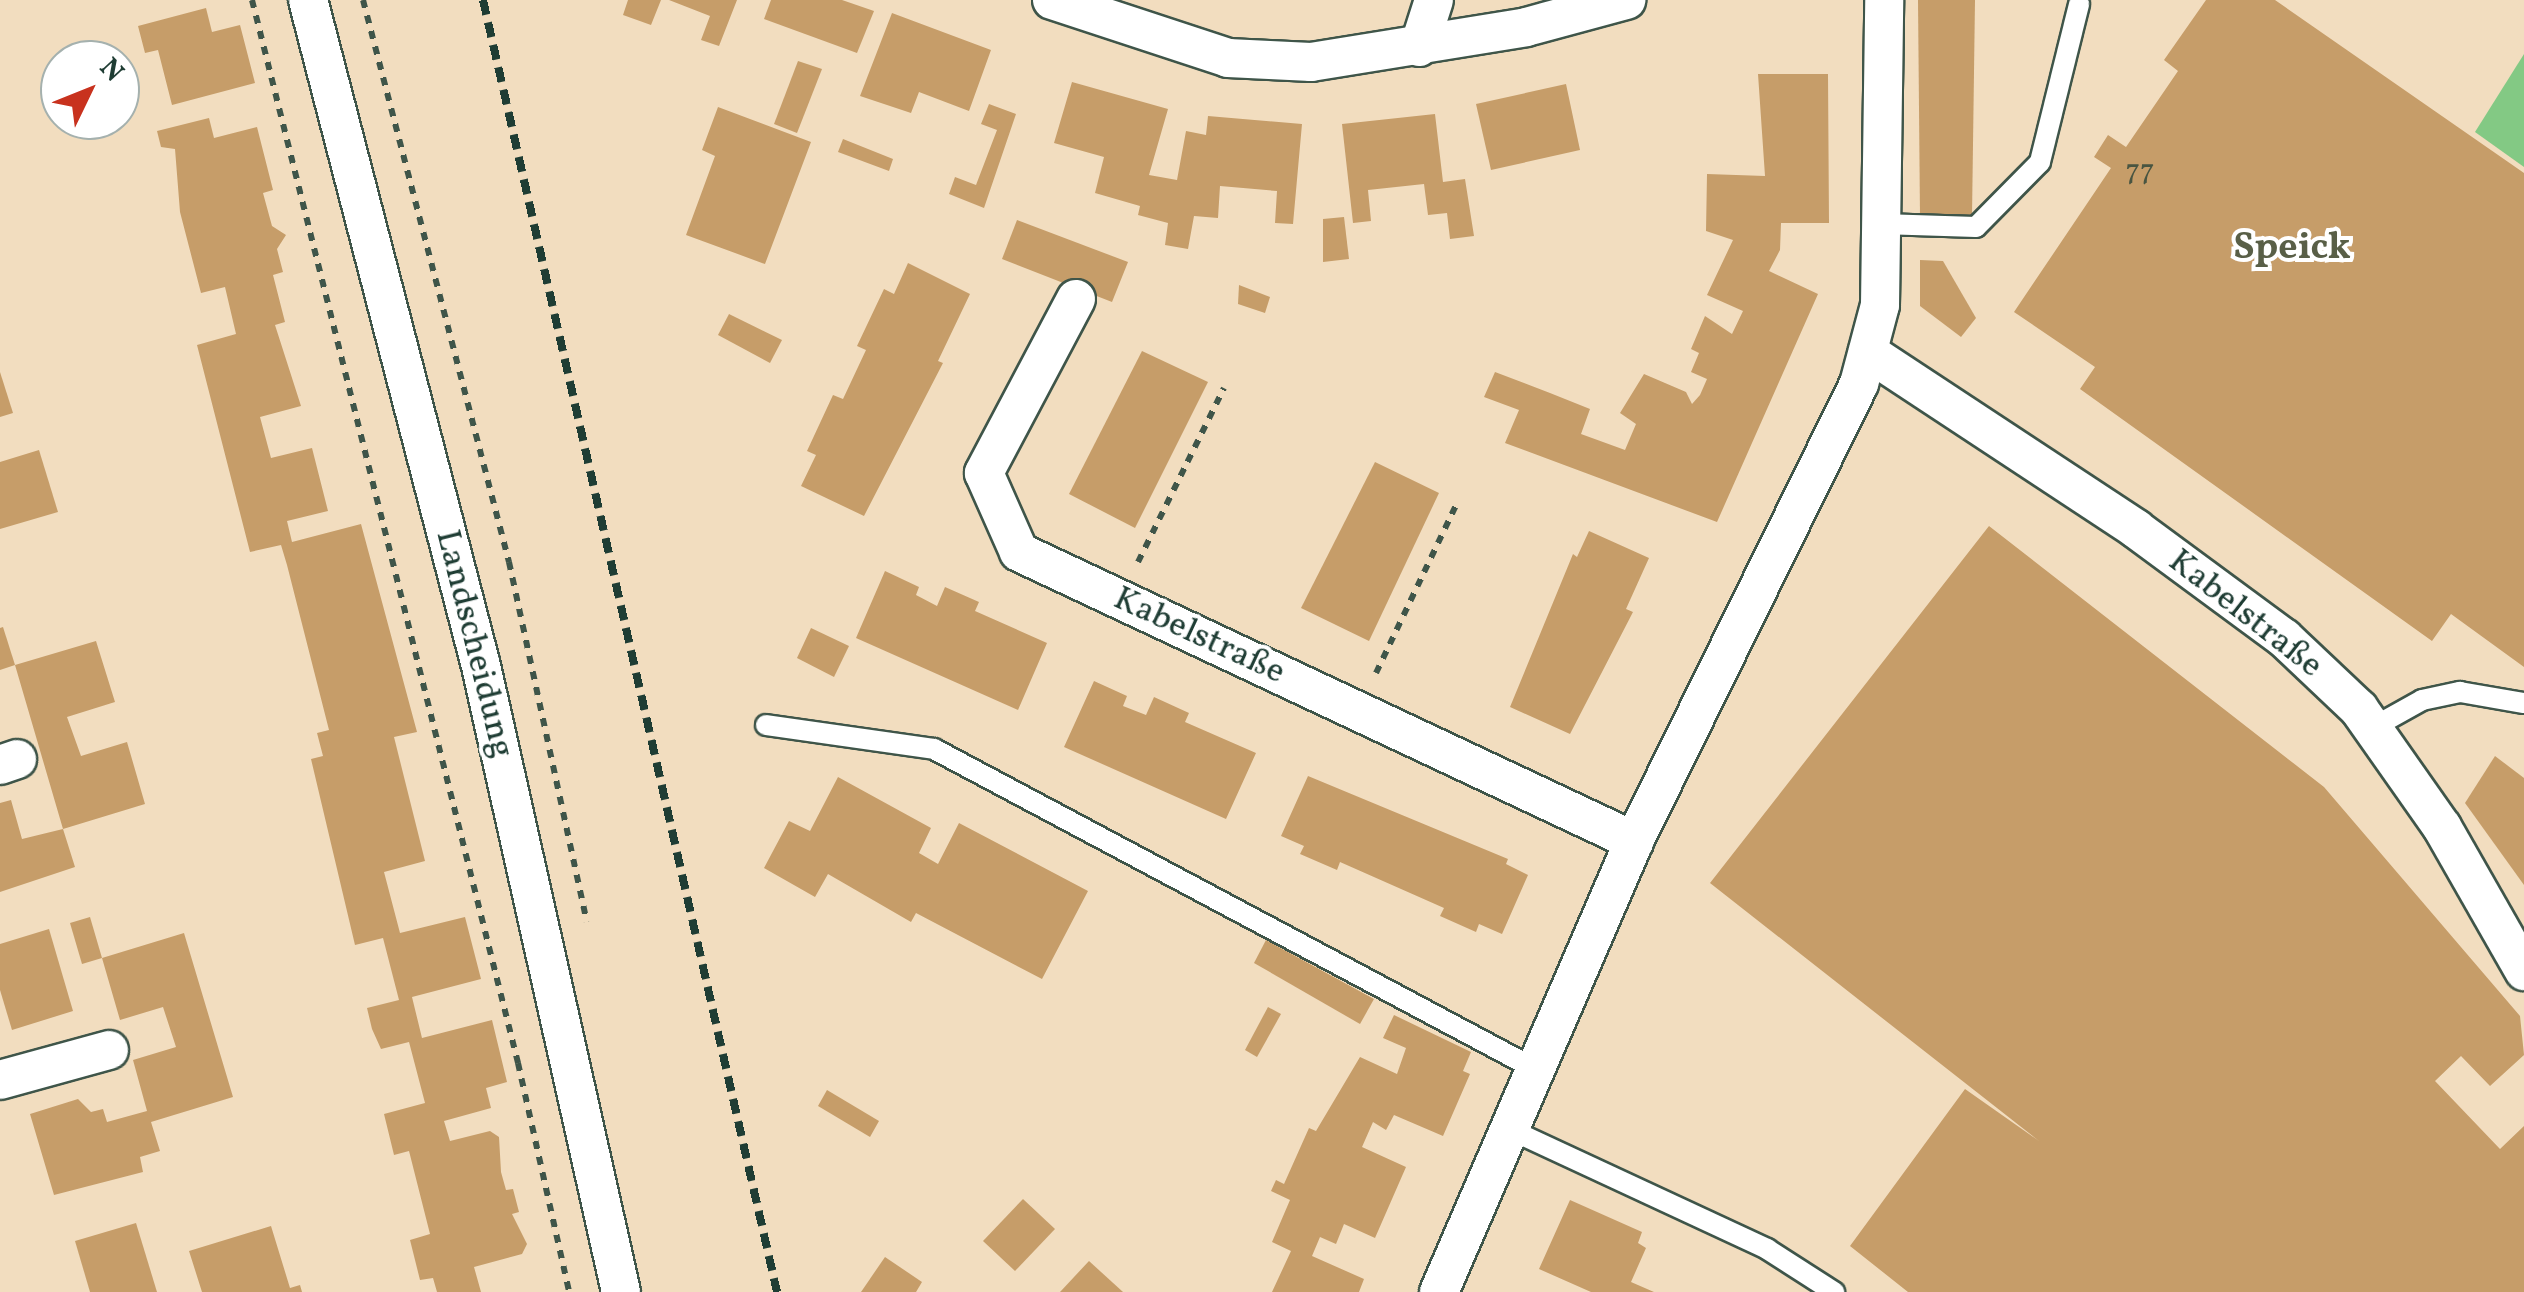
<!DOCTYPE html>
<meta charset="utf-8">
<style>
body{margin:0}
#map{position:relative;width:2524px;height:1292px;overflow:hidden;background:#f2ddbf;font-family:Vollkorn,serif}
div>[style]{position:absolute}
[style*='--x']{left:calc(var(--x)*1px);top:calc(var(--y)*1px);width:calc(var(--w)*1px);rotate:calc(var(--a)*1deg)}
.green>*{inset:0;background:#83c984}
.building>*{inset:0;background:#c69d69}
.path>*{height:6px;margin-top:-3px;transform-origin:0;background:repeating-linear-gradient(90deg,#3f5549 0 8px,transparent 0 16px)}
.roads{filter:drop-shadow(2px 0 #3f5549) drop-shadow(-2px 0 #3f5549) drop-shadow(0 2px #3f5549) drop-shadow(0 -2px #3f5549)}
.lane>*{height:20px;margin:-10px;padding:0 10px;transform-origin:10px;border-radius:10px;background:#fff}
.street>*{height:38px;margin:-19px;padding:0 19px;transform-origin:19px;border-radius:19px;background:#fff}
.rail>*{height:8px;margin-top:-4px;transform-origin:0;background:repeating-linear-gradient(90deg,#1f3d34 0 15px,transparent 0 23px)}
span{translate:-50% -50%;white-space:nowrap;text-align:center;line-height:1.15;-webkit-text-stroke:8px #fff;paint-order:stroke}
.number-label{font-size:30px;color:#495541}
.number-label span{-webkit-text-stroke-width:0}
.street-label{font-size:35px;color:#1f3d34}
.neighbourhood-label{font-size:38px;color:#595f47;font-weight:700}
.north{position:absolute;left:40px;top:40px;width:100px;height:100px;box-sizing:border-box;background:#fff;border:2px solid #a5b1ae;border-radius:50%;rotate:47deg;font-size:28px;font-weight:700;line-height:40px;text-align:center;color:#1f3d34}
.north::after{content:'';display:block;margin:auto;width:35px;height:45px;background:#c8321e;clip-path:polygon(50% 0,100% 100%,50% 72%,0 100%)}
</style>
<div id="map">
<div class="green">
<i style="clip-path:polygon(2524px 54px,2524px 167px,2475px 132px)"></i>
</div>
<div class="building">
<i style="clip-path:polygon(628px 0,661px 0,651px 25px,623px 15px)"></i>
<i style="clip-path:polygon(669px 0,737px 0,719px 46px,701px 40px,710px 16px)"></i>
<i style="clip-path:polygon(771px 0,842px 0,874px 11px,857px 53px,764px 19px)"></i>
<i style="clip-path:polygon(1918px 0,1975px 0,1972px 216px,1920px 217px)"></i>
<i style="clip-path:polygon(2206px 0,2275px 0,2524px 173px,2524px 667px,2451px 614px,2432px 641px,2080px 389px,2095px 367px,2014px 312px,2111px 168px,2094px 157px,2108px 135px,2126px 147px,2178px 71px,2164px 60px)"></i>
<i style="clip-path:polygon(206px 8px,212px 32px,240px 25px,255px 83px,172px 105px,158px 50px,145px 53px,138px 26px)"></i>
<i style="clip-path:polygon(892px 13px,991px 50px,969px 111px,919px 92px,911px 113px,860px 96px)"></i>
<i style="clip-path:polygon(798px 61px,822px 69px,797px 133px,774px 124px)"></i>
<i style="clip-path:polygon(1758px 74px,1828px 74px,1829px 223px,1781px 223px,1780px 250px,1769px 271px,1818px 294px,1717px 522px,1505px 443px,1519px 410px,1484px 397px,1495px 372px,1550px 393px,1590px 409px,1581px 434px,1625px 450px,1636px 424px,1620px 413px,1644px 374px,1686px 392px,1692px 404px,1700px 395px,1707px 379px,1691px 372px,1699px 353px,1691px 349px,1705px 316px,1732px 334px,1743px 311px,1707px 295px,1733px 240px,1706px 231px,1707px 174px,1765px 176px)"></i>
<i style="clip-path:polygon(1072px 82px,1168px 109px,1149px 175px,1177px 180px,1186px 131px,1206px 135px,1208px 116px,1302px 124px,1293px 224px,1275px 223px,1277px 191px,1220px 186px,1218px 218px,1194px 216px,1188px 249px,1165px 245px,1168px 223px,1138px 215px,1140px 206px,1095px 193px,1104px 157px,1054px 143px)"></i>
<i style="clip-path:polygon(1566px 84px,1580px 150px,1491px 170px,1476px 104px)"></i>
<i style="clip-path:polygon(989px 104px,1016px 114px,984px 208px,949px 194px,955px 177px,976px 185px,997px 130px,981px 124px)"></i>
<i style="clip-path:polygon(718px 107px,811px 142px,765px 264px,686px 235px,715px 156px,702px 150px)"></i>
<i style="clip-path:polygon(1435px 114px,1443px 182px,1465px 179px,1474px 236px,1450px 239px,1447px 213px,1428px 215px,1424px 184px,1368px 190px,1371px 221px,1353px 223px,1342px 124px)"></i>
<i style="clip-path:polygon(209px 118px,214px 138px,257px 127px,273px 190px,263px 193px,272px 226px,286px 235px,277px 249px,283px 272px,273px 275px,285px 322px,275px 325px,301px 406px,260px 417px,271px 458px,312px 448px,328px 511px,287px 521px,292px 542px,361px 524px,417px 732px,394px 737px,425px 861px,384px 872px,400px 933px,465px 917px,481px 979px,412px 997px,422px 1038px,492px 1020px,507px 1082px,486px 1088px,491px 1108px,444px 1121px,450px 1141px,490px 1131px,499px 1137px,501px 1172px,506px 1190px,513px 1189px,519px 1212px,512px 1214px,527px 1244px,522px 1254px,474px 1267px,481px 1292px,437px 1292px,433px 1278px,420px 1280px,410px 1240px,430px 1234px,409px 1151px,394px 1155px,384px 1114px,425px 1103px,409px 1042px,381px 1049px,372px 1029px,367px 1008px,399px 1000px,383px 938px,355px 945px,311px 759px,323px 756px,317px 733px,329px 730px,287px 565px,281px 545px,250px 552px,197px 345px,236px 334px,225px 287px,201px 293px,180px 212px,175px 149px,161px 147px,157px 131px)"></i>
<i style="clip-path:polygon(843px 139px,893px 159px,889px 171px,838px 152px)"></i>
<i style="clip-path:polygon(1344px 217px,1349px 259px,1323px 262px,1323px 219px)"></i>
<i style="clip-path:polygon(1017px 220px,1128px 262px,1112px 302px,1002px 259px)"></i>
<i style="clip-path:polygon(1920px 260px,1943px 261px,1976px 318px,1961px 337px,1920px 306px)"></i>
<i style="clip-path:polygon(908px 263px,970px 294px,938px 361px,943px 363px,864px 516px,801px 486px,816px 455px,807px 451px,833px 395px,843px 399px,866px 350px,857px 346px,884px 289px,894px 294px)"></i>
<i style="clip-path:polygon(1239px 285px,1270px 297px,1265px 313px,1238px 304px)"></i>
<i style="clip-path:polygon(729px 314px,782px 340px,770px 363px,718px 335px)"></i>
<i style="clip-path:polygon(1142px 351px,1208px 382px,1135px 528px,1069px 494px)"></i>
<i style="clip-path:polygon(0 372px,13px 413px,0 417px)"></i>
<i style="clip-path:polygon(39px 450px,58px 512px,0 529px,0 462px)"></i>
<i style="clip-path:polygon(1375px 462px,1439px 493px,1369px 641px,1301px 608px)"></i>
<i style="clip-path:polygon(1989px 526px,2324px 787px,2520px 1016px,2524px 1055px,2490px 1086px,2461px 1056px,2435px 1081px,2500px 1149px,2524px 1126px,2524px 1292px,1908px 1292px,1850px 1246px,1965px 1089px,2039px 1141px,1710px 883px)"></i>
<i style="clip-path:polygon(1589px 531px,1649px 558px,1626px 609px,1633px 612px,1570px 734px,1510px 707px,1573px 554px,1577px 557px)"></i>
<i style="clip-path:polygon(885px 571px,919px 587px,916px 595px,937px 606px,945px 587px,979px 602px,975px 611px,1047px 643px,1018px 710px,856px 638px)"></i>
<i style="clip-path:polygon(3px 627px,15px 665px,0 670px,0 628px)"></i>
<i style="clip-path:polygon(811px 628px,849px 646px,834px 677px,797px 658px)"></i>
<i style="clip-path:polygon(96px 641px,115px 702px,67px 717px,81px 756px,127px 742px,145px 804px,63px 829px,15px 665px)"></i>
<i style="clip-path:polygon(1094px 681px,1127px 696px,1123px 706px,1146px 715px,1154px 697px,1189px 713px,1185px 722px,1256px 753px,1226px 819px,1064px 747px)"></i>
<i style="clip-path:polygon(2495px 756px,2524px 778px,2524px 885px,2465px 803px)"></i>
<i style="clip-path:polygon(1308px 776px,1508px 859px,1506px 864px,1528px 875px,1502px 934px,1479px 924px,1476px 932px,1440px 916px,1444px 908px,1340px 862px,1337px 870px,1300px 854px,1304px 846px,1281px 836px)"></i>
<i style="clip-path:polygon(838px 777px,931px 828px,919px 853px,938px 864px,959px 823px,1088px 891px,1042px 979px,916px 913px,911px 922px,828px 874px,815px 897px,764px 868px,789px 821px,810px 831px)"></i>
<i style="clip-path:polygon(11px 800px,22px 839px,63px 829px,75px 867px,0 892px,0 803px)"></i>
<i style="clip-path:polygon(90px 917px,102px 958px,82px 964px,70px 923px)"></i>
<i style="clip-path:polygon(49px 929px,73px 1011px,12px 1030px,0 990px,0 944px)"></i>
<i style="clip-path:polygon(184px 933px,233px 1097px,151px 1122px,160px 1151px,140px 1157px,143px 1172px,54px 1195px,30px 1114px,78px 1099px,91px 1112px,103px 1109px,107px 1122px,147px 1111px,133px 1060px,176px 1047px,163px 1007px,120px 1020px,102px 958px)"></i>
<i style="clip-path:polygon(1266px 940px,1374px 999px,1360px 1024px,1254px 963px)"></i>
<i style="clip-path:polygon(1268px 1007px,1281px 1014px,1257px 1057px,1245px 1050px)"></i>
<i style="clip-path:polygon(1394px 1015px,1471px 1052px,1463px 1071px,1470px 1074px,1443px 1136px,1394px 1115px,1386px 1130px,1373px 1122px,1362px 1147px,1406px 1167px,1375px 1238px,1344px 1224px,1336px 1244px,1320px 1237px,1312px 1256px,1364px 1279px,1359px 1292px,1272px 1292px,1291px 1251px,1272px 1242px,1290px 1200px,1271px 1191px,1276px 1180px,1284px 1184px,1309px 1128px,1316px 1131px,1360px 1057px,1397px 1074px,1406px 1048px,1383px 1038px)"></i>
<i style="clip-path:polygon(827px 1090px,879px 1121px,870px 1137px,818px 1106px)"></i>
<i style="clip-path:polygon(1023px 1199px,1055px 1229px,1015px 1271px,983px 1241px)"></i>
<i style="clip-path:polygon(1570px 1200px,1642px 1232px,1638px 1243px,1646px 1248px,1631px 1282px,1654px 1292px,1591px 1292px,1539px 1269px)"></i>
<i style="clip-path:polygon(136px 1223px,157px 1292px,90px 1292px,75px 1241px)"></i>
<i style="clip-path:polygon(271px 1226px,290px 1288px,300px 1285px,302px 1292px,202px 1292px,189px 1251px)"></i>
<i style="clip-path:polygon(885px 1257px,922px 1282px,916px 1292px,861px 1292px)"></i>
<i style="clip-path:polygon(1089px 1261px,1123px 1292px,1060px 1292px)"></i>
</div>
<div class="path">
<i style="--x:252;--y:0;--w:1096;--a:75.95"></i>
<i style="--x:518;--y:1063;--w:235;--a:77.4"></i>
<i style="--x:363;--y:0;--w:581;--a:75.44"></i>
<i style="--x:509;--y:562;--w:368;--a:77.8"></i>
<i style="--x:1138;--y:562;--w:194;--a:-63.7"></i>
<i style="--x:1376;--y:673;--w:188;--a:-64.5"></i>
</div>
<div class="roads">
<div class="lane">
<i style="--x:1881;--y:224;--w:95;--a:1.8"></i>
<i style="--x:1976;--y:227;--w:91;--a:-45.4"></i>
<i style="--x:2040;--y:162;--w:163;--a:-76.1"></i>
<i style="--x:766;--y:725;--w:170;--a:8.1"></i>
<i style="--x:934;--y:749;--w:681;--a:28.03"></i>
<i style="--x:2372;--y:728;--w:57;--a:-29.2"></i>
<i style="--x:2422;--y:700;--w:39;--a:-12"></i>
<i style="--x:2460;--y:692;--w:65;--a:9.8"></i>
<i style="--x:1509;--y:1129;--w:285;--a:24.9"></i>
<i style="--x:1767;--y:1249;--w:80;--a:32.7"></i>
</div>
<div class="street">
<i style="--x:308;--y:0;--w:688;--a:75.44"></i>
<i style="--x:481;--y:666;--w:641;--a:77.39"></i>
<i style="--x:1052;--y:0;--w:185;--a:18.2"></i>
<i style="--x:1228;--y:58;--w:83;--a:2.8"></i>
<i style="--x:1311;--y:62;--w:218;--a:-9.2"></i>
<i style="--x:1526;--y:27;--w:104;--a:-15.1"></i>
<i style="--x:1419;--y:47;--w:49;--a:-72.3"></i>
<i style="--x:1076;--y:299;--w:197;--a:117.9"></i>
<i style="--x:984;--y:473;--w:86;--a:66.1"></i>
<i style="--x:1019;--y:552;--w:680;--a:25.17"></i>
<i style="--x:1868;--y:352;--w:321;--a:33.4"></i>
<i style="--x:2136;--y:529;--w:184;--a:36.4"></i>
<i style="--x:2284;--y:638;--w:103;--a:43.4"></i>
<i style="--x:2359;--y:709;--w:144;--a:54.9"></i>
<i style="--x:2442;--y:827;--w:166;--a:60.3"></i>
<i style="--x:0;--y:765;--w:18;--a:-19"></i>
<i style="--x:0;--y:1080;--w:113;--a:-15.4"></i>
<i style="--x:1439;--y:1292;--w:491;--a:-66.6"></i>
<i style="--x:1634;--y:841;--w:509;--a:-63.79"></i>
<i style="--x:1859;--y:384;--w:82;--a:-75.1"></i>
<i style="--x:1880;--y:305;--w:305;--a:-89.2"></i>
</div>
</div>
<div class="rail">
<i style="--x:483;--y:0;--w:1325;--a:77.18"></i>
</div>
<div class="number-label">
<span style="left:2140px;top:171px">77</span>
</div>
<div class="street-label">
<span style="left:2245px;top:614px;rotate:38deg">Kabelstraße</span>
<span style="left:1199px;top:636px;rotate:25deg">Kabelstraße</span>
<span style="left:474px;top:644px;rotate:76deg">Landscheidung</span>
</div>
<div class="neighbourhood-label">
<span style="left:2292px;top:249px">Speick</span>
</div>
<div class="north">N</div>
</div>
